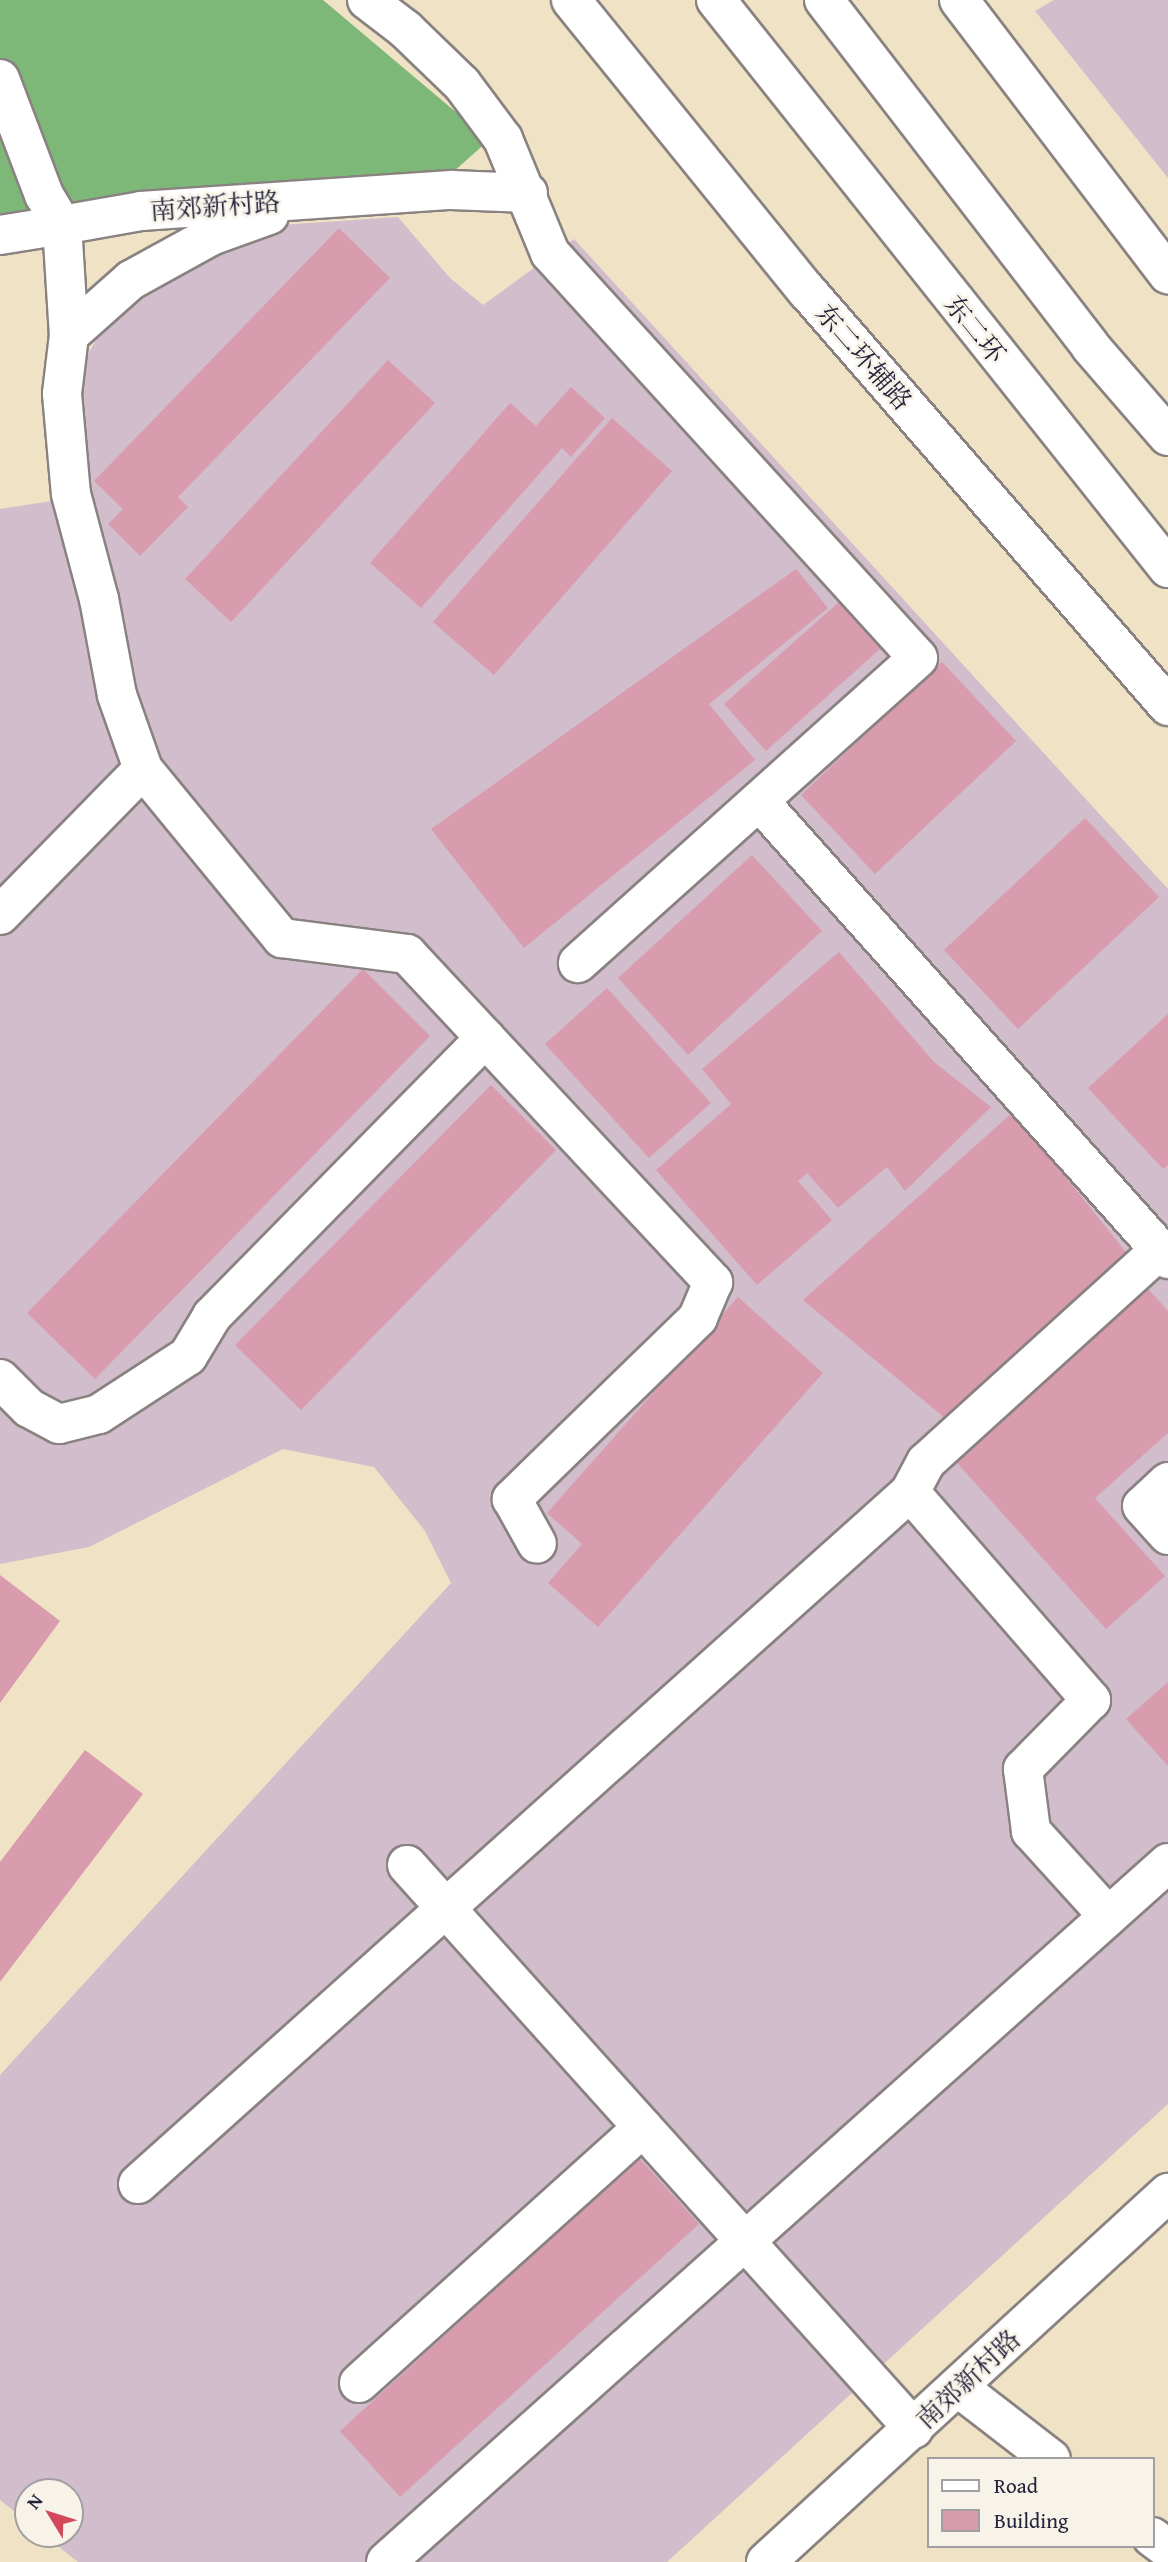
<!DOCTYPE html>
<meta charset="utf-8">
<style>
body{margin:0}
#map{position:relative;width:1168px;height:2562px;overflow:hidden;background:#f0e2c5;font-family:"Gentium Book Plus","Noto Serif SC",serif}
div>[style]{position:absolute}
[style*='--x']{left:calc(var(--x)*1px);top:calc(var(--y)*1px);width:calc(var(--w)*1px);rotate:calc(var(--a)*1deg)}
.industrial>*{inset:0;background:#d1bdcb}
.forest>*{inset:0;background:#7db878}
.building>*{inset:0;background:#d99caf}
.roads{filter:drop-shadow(2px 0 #898280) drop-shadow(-2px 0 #898280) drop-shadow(0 2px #898280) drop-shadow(0 -2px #898280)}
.minor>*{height:38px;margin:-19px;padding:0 19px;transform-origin:19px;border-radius:19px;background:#fff}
.major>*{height:38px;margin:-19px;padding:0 19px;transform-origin:19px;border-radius:19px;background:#fff}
.highway>*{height:38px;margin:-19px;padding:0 19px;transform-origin:19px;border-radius:19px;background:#fff}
span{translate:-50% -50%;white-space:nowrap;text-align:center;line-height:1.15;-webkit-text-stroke:5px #f7f3e8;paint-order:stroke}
.street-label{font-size:26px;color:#22223b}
.legend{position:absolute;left:927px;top:2457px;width:228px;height:91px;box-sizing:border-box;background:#f7f3e8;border:2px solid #a29fa3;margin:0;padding:9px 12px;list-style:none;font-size:21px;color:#22223b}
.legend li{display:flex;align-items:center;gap:14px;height:35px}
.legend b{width:35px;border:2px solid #a29fa3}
.north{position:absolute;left:14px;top:2478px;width:70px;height:70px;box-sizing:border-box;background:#f7f3e8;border:2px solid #a29fa3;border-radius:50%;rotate:308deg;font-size:19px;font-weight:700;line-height:28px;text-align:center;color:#22223b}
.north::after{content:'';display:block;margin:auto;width:24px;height:32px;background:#d1495b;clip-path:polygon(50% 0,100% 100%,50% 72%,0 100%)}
</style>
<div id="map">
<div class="industrial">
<i style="clip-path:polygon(1054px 0,1168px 0,1168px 178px,1035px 11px)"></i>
<i style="clip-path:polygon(398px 217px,450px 278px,483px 305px,574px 239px,1168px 889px,1168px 2104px,667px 2562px,78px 2562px,43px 2534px,70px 2534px,70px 2492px,28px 2492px,28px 2522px,0 2500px,0 2075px,451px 1583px,425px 1531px,374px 1467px,283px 1449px,89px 1547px,0 1564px,0 509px,84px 496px,81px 366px,109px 318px,154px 279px,280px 225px)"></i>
</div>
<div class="forest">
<i style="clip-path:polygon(0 0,323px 0,489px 140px,452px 173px,0 218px)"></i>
</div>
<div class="building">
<i style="clip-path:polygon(339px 228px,390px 278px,178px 497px,188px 507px,140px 556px,108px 524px,123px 509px,94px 481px)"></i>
<i style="clip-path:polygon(388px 360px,435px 403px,231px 622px,185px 579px)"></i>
<i style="clip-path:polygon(571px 387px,605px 418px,571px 457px,562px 448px,421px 608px,370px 563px,510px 403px,536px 426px)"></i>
<i style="clip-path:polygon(612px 418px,672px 471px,494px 675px,433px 622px)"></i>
<i style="clip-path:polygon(796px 569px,828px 608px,709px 704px,755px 760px,524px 948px,431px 829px)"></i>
<i style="clip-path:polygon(839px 602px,881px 648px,766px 751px,724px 704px)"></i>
<i style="clip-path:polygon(942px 662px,1016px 741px,875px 874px,801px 795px)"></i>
<i style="clip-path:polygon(1085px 818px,1159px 897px,1018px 1029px,944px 950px)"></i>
<i style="clip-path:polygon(752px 855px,822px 931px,688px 1055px,618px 978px)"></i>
<i style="clip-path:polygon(839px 952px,934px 1062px,991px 1107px,905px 1191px,887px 1167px,838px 1208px,807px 1173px,798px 1181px,832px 1220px,757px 1285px,656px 1170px,731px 1104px,702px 1069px)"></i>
<i style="clip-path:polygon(363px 969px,430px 1036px,95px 1379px,27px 1313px)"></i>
<i style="clip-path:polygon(607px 988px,711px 1103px,649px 1158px,545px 1044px)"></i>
<i style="clip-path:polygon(1168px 1014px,1168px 1165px,1163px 1169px,1088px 1088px)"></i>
<i style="clip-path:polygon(491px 1085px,556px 1150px,301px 1410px,235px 1345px)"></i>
<i style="clip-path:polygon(1013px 1112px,1134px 1262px,946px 1419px,803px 1300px)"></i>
<i style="clip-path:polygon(1143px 1283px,1168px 1311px,1168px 1433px,1095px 1498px,1165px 1576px,1106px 1629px,950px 1455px)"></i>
<i style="clip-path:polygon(738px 1297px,823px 1373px,598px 1627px,548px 1583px,582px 1544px,547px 1513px)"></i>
<i style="clip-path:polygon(0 1575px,60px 1621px,0 1703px)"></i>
<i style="clip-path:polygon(1168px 1682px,1168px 1766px,1126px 1719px)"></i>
<i style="clip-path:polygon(85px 1750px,143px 1794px,0 1982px,0 1862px)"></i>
<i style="clip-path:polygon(639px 2158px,699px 2224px,400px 2497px,340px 2431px)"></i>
</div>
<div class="roads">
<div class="minor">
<i style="--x:367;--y:0;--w:48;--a:37.3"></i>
<i style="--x:405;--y:29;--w:79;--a:44"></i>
<i style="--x:462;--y:84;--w:69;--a:53.3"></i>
<i style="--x:503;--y:139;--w:123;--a:67.6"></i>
<i style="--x:550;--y:253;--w:547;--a:47.74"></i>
<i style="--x:918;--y:658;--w:457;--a:138.1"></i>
<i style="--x:0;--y:79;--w:124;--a:69.2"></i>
<i style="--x:44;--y:195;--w:35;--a:59"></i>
<i style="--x:62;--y:225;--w:80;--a:-10"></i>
<i style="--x:141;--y:211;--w:311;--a:-3.9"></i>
<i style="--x:451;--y:190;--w:77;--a:2.2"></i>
<i style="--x:0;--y:235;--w:63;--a:-9.2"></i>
<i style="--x:62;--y:225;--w:110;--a:86.4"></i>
<i style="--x:69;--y:335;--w:59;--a:96.8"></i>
<i style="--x:62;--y:394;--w:100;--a:84.9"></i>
<i style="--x:71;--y:494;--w:109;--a:75.1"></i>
<i style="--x:99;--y:599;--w:98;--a:79.4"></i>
<i style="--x:117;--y:695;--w:78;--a:70.6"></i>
<i style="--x:143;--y:769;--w:219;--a:50.6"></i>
<i style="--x:282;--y:938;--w:126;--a:7.3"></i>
<i style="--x:407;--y:954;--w:449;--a:47"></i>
<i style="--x:713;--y:1282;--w:39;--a:113"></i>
<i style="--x:698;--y:1318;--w:260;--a:135.8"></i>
<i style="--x:512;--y:1499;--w:51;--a:60.9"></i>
<i style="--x:69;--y:335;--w:83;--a:-41.6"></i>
<i style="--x:131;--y:280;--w:91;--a:-28.8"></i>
<i style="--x:211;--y:236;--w:62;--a:-19.9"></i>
<i style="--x:759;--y:801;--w:614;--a:48.23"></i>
<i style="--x:0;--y:915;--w:204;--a:-45.6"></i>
<i style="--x:0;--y:1379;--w:41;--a:45"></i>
<i style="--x:29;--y:1408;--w:34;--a:28"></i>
<i style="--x:59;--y:1424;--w:41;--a:-14"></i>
<i style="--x:99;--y:1414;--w:106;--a:-33.1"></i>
<i style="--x:188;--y:1356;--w:47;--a:-59"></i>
<i style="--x:212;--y:1316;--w:390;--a:-45.5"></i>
<i style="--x:1168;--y:1482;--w:35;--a:137"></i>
<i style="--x:1142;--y:1506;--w:39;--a:48"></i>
<i style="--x:910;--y:1492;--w:276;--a:49"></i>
<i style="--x:1091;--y:1700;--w:97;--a:134.6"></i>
<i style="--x:1023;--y:1769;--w:63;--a:82.6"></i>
<i style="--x:1031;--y:1831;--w:115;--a:47.8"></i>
<i style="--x:407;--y:1865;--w:758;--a:48.05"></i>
<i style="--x:138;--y:2184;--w:1037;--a:-41.87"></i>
<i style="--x:910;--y:1492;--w:34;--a:-62"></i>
<i style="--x:926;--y:1462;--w:316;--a:-42.2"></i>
<i style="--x:359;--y:2383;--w:382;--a:-42"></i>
<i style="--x:959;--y:2388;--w:116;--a:37.7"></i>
<i style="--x:1152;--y:2537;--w:20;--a:37"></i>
<i style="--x:386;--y:2562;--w:1049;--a:-41.79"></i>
<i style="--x:766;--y:2562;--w:546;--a:-42.55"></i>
</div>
<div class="major">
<i style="--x:571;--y:0;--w:375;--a:51"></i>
<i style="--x:807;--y:291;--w:550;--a:48.98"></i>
<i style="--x:959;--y:0;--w:345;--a:52.7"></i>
</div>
<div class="highway">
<i style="--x:716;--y:0;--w:726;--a:51.49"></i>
<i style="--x:824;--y:0;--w:436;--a:52.4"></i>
<i style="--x:1090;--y:346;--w:119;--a:49.1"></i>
</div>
</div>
<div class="street-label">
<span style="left:215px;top:206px;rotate:-4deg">南郊新村路</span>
<span style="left:975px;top:329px;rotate:51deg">东二环</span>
<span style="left:864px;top:357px;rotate:49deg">东二环辅路</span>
<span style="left:968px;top:2379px;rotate:-43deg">南郊新村路</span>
</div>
<ul class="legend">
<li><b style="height:9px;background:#fff"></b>Road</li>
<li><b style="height:19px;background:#d99caf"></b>Building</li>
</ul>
<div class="north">N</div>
</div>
